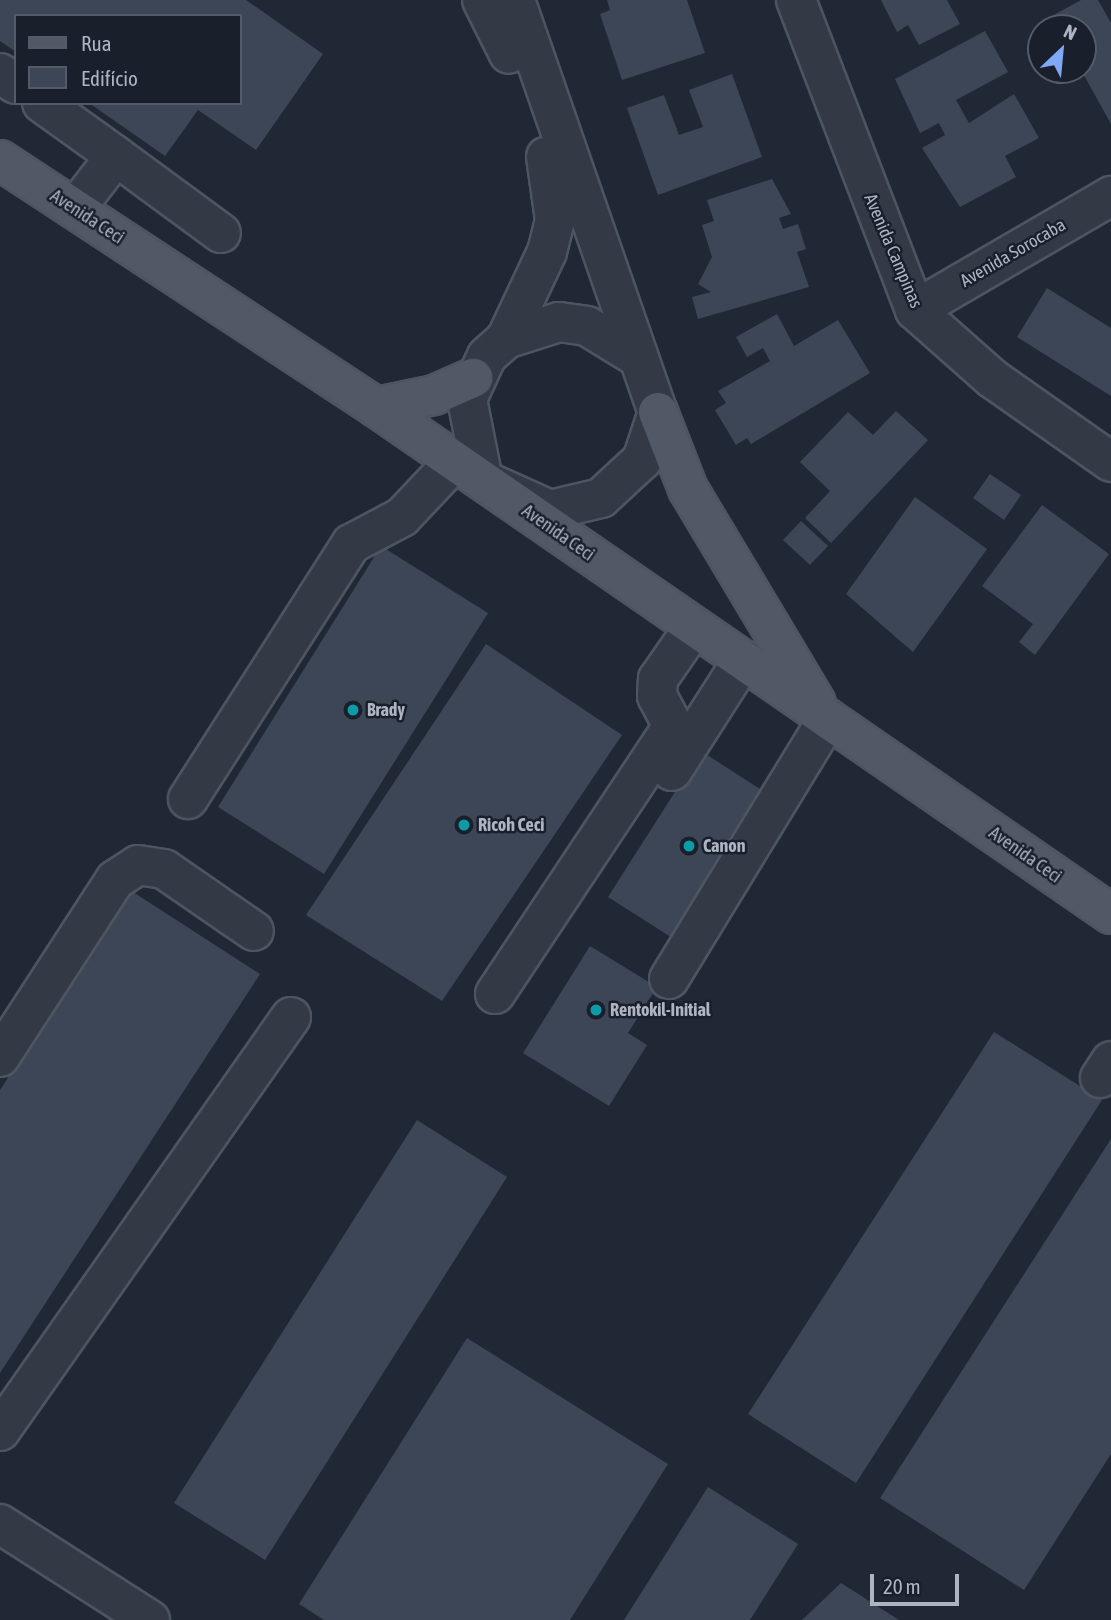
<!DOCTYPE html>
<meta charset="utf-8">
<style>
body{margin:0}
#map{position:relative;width:1111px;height:1620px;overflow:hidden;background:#202836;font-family:"Asap Condensed",sans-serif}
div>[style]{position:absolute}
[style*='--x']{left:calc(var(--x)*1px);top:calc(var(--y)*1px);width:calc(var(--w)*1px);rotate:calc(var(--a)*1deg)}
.building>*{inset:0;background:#3c4656}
.roads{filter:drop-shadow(2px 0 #4d5561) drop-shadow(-2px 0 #4d5561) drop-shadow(0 2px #4d5561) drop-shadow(0 -2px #4d5561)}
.minor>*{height:38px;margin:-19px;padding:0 19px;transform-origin:19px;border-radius:19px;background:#333a46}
.major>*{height:38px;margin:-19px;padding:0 19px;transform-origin:19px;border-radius:19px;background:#515967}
.dots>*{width:19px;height:19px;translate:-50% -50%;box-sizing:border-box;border:4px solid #191f2b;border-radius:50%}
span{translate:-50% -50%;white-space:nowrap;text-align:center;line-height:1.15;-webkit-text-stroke:5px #191f2b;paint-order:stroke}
.street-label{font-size:18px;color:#adb5c3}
.poi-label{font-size:18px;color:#adb5c3;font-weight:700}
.left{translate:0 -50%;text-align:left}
.legend{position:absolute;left:14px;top:14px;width:228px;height:91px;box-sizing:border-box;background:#191f2b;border:2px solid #545b68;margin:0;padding:9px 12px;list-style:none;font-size:21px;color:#adb5c3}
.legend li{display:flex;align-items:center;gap:14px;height:35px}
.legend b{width:35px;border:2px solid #545b68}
.north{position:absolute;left:1027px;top:14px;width:70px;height:70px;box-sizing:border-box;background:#191f2b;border:2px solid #545b68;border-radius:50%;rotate:26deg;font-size:19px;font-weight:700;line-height:28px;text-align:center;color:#adb5c3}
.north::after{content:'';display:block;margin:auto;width:24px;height:32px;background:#7fa8f6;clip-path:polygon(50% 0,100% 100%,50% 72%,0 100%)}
.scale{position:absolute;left:870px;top:1574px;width:89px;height:32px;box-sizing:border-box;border:4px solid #adb5c3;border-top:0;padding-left:9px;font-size:21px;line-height:24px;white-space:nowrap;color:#adb5c3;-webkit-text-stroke:5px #191f2b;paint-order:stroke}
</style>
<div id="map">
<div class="building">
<i style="clip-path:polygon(0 0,246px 0,323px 54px,256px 150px,198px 110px,165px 156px,89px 103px,240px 103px,240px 16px,16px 16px,16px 52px,0 41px)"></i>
<i style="clip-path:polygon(607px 0,687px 0,705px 53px,622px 80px,600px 14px,610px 10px)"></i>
<i style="clip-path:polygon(881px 0,947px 0,960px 24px,919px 45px,908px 25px,897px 32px)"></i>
<i style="clip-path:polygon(1081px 0,1098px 0,1111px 23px,1111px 124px,1081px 70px,1083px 28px,1059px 28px,1052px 16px)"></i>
<i style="clip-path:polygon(985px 31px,1008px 72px,956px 100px,969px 123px,1014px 94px,1039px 138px,1005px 156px,1016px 177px,960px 207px,922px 148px,945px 135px,939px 123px,920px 133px,895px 79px)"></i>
<i style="clip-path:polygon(732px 74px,762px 157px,658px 195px,627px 108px,664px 95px,679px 135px,703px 127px,689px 90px)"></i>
<i style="clip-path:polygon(772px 179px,791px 214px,779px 218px,783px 229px,798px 224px,806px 249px,797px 252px,809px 287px,698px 319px,692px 297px,711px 292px,698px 284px,712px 257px,702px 225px,714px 221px,707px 200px)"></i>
<i style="clip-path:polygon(1047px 288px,1111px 328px,1111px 396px,1017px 337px)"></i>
<i style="clip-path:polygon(777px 314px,794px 346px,838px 320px,870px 373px,751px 444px,747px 438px,736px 445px,715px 410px,726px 403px,718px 391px,770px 361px,763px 348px,747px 357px,736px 337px)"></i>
<i style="clip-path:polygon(896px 411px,928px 440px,831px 543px,805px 518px,830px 491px,800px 462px,848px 412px,873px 435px)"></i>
<i style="clip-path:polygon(990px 474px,1021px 495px,1004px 520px,973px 498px)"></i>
<i style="clip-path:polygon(915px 497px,987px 549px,913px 652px,846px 594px)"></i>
<i style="clip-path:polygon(1042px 505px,1109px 554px,1035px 655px,1019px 642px,1033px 624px,982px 586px)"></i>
<i style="clip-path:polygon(801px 521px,828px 546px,810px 565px,783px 540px)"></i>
<i style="clip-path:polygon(381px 546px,488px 613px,324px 874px,218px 807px)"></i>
<i style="clip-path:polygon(486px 644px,622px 735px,442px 1001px,306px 915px)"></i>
<i style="clip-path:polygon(701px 751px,771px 796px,677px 941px,608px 897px)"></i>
<i style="clip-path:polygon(130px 890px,260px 974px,0 1373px,0 1090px)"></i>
<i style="clip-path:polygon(590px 946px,657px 987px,628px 1033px,647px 1045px,609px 1106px,523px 1053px)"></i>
<i style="clip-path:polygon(994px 1032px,1102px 1100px,856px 1483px,748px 1414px)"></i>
<i style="clip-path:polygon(417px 1120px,507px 1177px,265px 1560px,174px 1503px)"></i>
<i style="clip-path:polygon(1111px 1139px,1111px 1454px,1024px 1590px,880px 1498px)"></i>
<i style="clip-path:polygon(467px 1338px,668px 1464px,570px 1620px,324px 1620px,299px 1604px)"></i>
<i style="clip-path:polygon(708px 1487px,798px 1544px,750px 1620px,624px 1620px)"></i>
<i style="clip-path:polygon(841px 1583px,899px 1620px,802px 1620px)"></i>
</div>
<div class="roads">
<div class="minor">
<i style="--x:482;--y:0;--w:60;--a:63.4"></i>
<i style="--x:515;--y:0;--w:436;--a:70.9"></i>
<i style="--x:658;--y:412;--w:51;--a:108.4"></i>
<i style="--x:642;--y:460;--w:56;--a:137.2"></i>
<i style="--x:601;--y:498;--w:52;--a:166.8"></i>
<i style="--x:550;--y:510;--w:73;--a:-155.9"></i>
<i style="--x:483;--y:480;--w:83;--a:-101.2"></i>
<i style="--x:467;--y:399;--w:47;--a:-65.1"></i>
<i style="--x:487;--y:356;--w:25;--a:-42"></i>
<i style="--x:506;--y:339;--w:56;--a:-17.8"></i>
<i style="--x:559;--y:322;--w:28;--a:8"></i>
<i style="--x:587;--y:326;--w:55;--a:31.7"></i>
<i style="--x:796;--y:0;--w:332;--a:69"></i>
<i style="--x:915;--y:310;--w:104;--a:41.5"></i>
<i style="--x:993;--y:379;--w:144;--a:35.1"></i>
<i style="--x:0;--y:73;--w:19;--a:35"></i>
<i style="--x:42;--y:103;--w:91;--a:35.6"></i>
<i style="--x:75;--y:209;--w:67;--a:-52.3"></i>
<i style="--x:116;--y:156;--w:130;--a:36.3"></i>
<i style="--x:915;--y:310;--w:227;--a:-30.2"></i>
<i style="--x:506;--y:339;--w:96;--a:-64.8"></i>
<i style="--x:547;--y:252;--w:33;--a:-76"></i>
<i style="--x:555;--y:220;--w:64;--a:-98.1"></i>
<i style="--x:672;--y:771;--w:132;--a:-57.4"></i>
<i style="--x:188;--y:799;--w:303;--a:-57.4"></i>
<i style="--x:351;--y:544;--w:58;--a:-27.9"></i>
<i style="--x:402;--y:517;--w:76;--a:-46.6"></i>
<i style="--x:669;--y:979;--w:305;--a:-58.6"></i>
<i style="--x:495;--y:994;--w:322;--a:-56.4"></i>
<i style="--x:673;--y:726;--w:34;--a:-118"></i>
<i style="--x:657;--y:696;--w:17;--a:-87"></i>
<i style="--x:658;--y:679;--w:63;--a:-55.3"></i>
<i style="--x:0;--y:1057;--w:211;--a:-57"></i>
<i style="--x:115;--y:880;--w:27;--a:-33"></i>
<i style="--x:138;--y:865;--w:26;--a:9"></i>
<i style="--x:164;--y:869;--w:109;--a:34.6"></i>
<i style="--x:1100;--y:1078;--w:20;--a:-57"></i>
<i style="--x:0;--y:1431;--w:506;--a:-54.9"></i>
<i style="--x:0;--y:1524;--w:178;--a:32.6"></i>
</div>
<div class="major">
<i style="--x:0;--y:160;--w:450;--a:33.3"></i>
<i style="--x:376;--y:407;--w:893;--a:34.6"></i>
<i style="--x:376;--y:407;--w:59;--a:-11.7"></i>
<i style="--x:434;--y:395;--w:43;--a:-23.6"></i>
<i style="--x:658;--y:412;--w:83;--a:68.7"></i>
<i style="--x:688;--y:489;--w:249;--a:59.1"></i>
</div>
</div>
<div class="dots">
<i style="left:353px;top:710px;background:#0f9aa8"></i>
<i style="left:464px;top:825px;background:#0f9aa8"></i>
<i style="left:689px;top:846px;background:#0f9aa8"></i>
<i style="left:596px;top:1010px;background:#0f9aa8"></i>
</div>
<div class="street-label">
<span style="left:87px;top:217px;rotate:33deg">Avenida Ceci</span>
<span style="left:893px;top:251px;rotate:67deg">Avenida Campinas</span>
<span style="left:1013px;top:253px;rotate:-30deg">Avenida Sorocaba</span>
<span style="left:558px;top:533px;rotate:35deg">Avenida Ceci</span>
<span style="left:1025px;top:855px;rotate:35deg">Avenida Ceci</span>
</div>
<div class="poi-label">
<span class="left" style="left:367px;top:710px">Brady</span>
<span class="left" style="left:478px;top:825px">Ricoh Ceci</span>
<span class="left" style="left:703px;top:846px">Canon</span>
<span class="left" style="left:610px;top:1010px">Rentokil-Initial</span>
</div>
<ul class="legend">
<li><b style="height:9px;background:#515967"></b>Rua</li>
<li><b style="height:19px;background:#3c4656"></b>Edifício</li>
</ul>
<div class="north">N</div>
<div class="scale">20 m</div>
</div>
